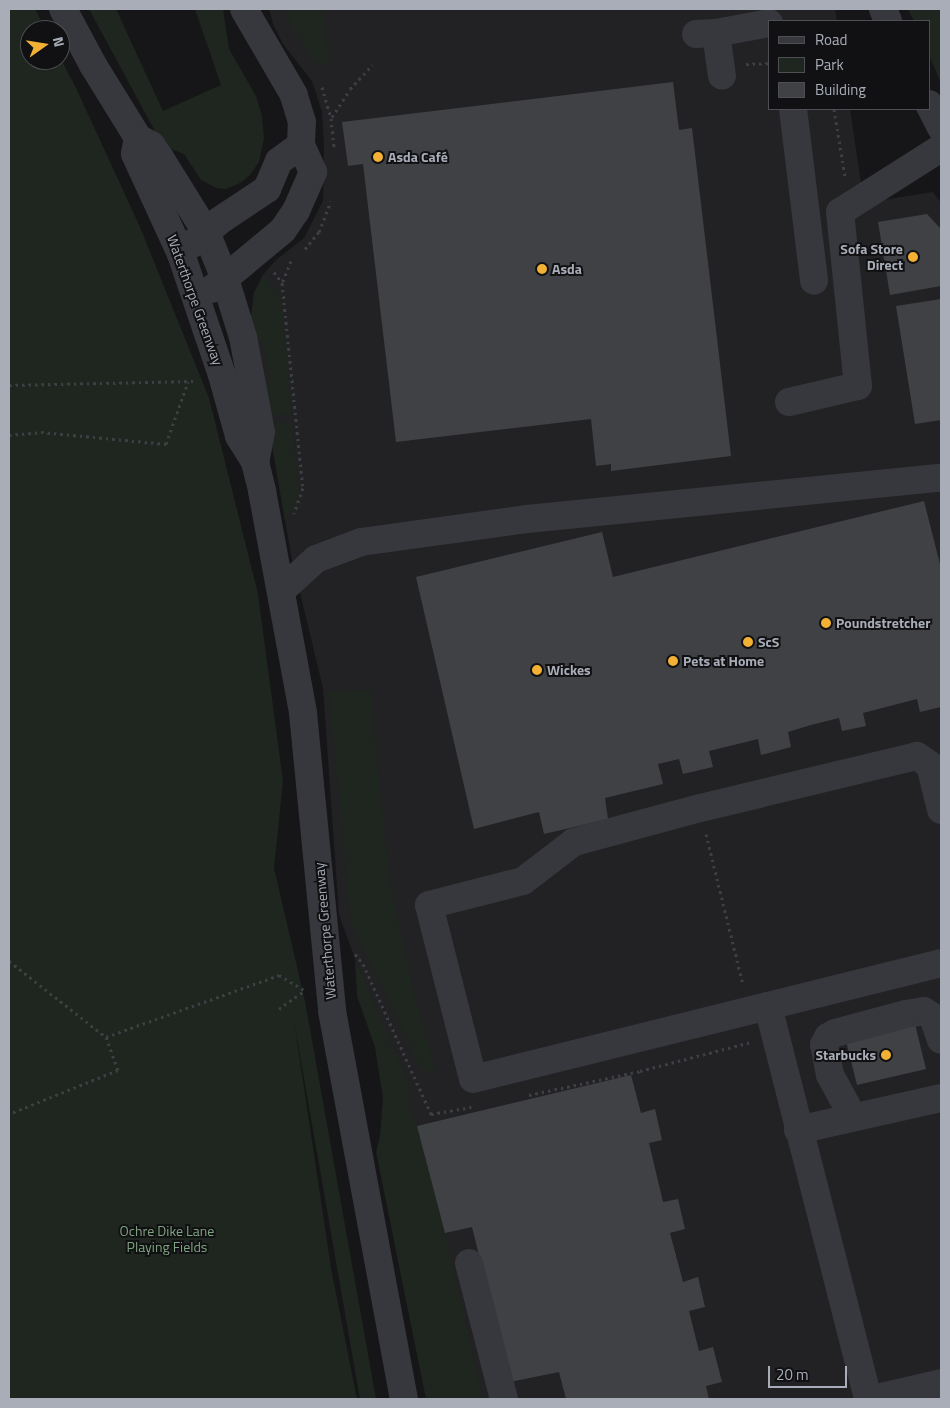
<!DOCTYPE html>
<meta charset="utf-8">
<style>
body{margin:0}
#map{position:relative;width:950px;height:1408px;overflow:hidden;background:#161618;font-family:"Titillium Web",sans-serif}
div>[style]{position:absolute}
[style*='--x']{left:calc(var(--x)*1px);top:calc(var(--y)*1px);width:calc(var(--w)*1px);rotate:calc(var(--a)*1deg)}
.built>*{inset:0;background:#222225}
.green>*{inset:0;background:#1e261f}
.building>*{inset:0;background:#404145}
.path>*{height:3px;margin-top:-1.5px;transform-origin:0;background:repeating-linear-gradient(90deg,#3d3f44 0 2.5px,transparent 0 6.5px)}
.minor>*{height:28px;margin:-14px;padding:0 14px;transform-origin:14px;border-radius:14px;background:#37383d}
.dots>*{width:14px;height:14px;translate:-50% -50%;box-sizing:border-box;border:2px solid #111113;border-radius:50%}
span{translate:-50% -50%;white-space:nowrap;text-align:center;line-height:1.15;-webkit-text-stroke:4px #111113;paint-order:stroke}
.poi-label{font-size:14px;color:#a8adb8;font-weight:700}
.left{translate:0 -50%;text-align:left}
.right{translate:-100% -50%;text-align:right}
.street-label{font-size:14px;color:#a8adb8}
.park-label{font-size:14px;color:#7fa381}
.frame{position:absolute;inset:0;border:10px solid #a8adb8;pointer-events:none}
.legend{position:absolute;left:768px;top:20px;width:162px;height:90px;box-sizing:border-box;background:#111113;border:1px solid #4d4f55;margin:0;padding:6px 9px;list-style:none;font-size:15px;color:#a8adb8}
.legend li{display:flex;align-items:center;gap:10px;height:25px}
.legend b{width:25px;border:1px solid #4d4f55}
.north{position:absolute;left:20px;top:20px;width:50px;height:50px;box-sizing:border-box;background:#111113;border:1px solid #4d4f55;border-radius:50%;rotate:77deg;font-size:14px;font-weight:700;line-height:20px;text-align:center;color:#a8adb8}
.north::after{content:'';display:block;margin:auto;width:18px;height:22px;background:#f2b134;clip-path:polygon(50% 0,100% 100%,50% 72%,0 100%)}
.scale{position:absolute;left:768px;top:1366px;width:79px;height:22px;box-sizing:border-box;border:2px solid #a8adb8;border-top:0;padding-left:6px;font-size:15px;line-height:18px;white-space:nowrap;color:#a8adb8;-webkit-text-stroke:4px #111113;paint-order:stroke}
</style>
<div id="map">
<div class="built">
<i style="clip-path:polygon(269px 9px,835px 9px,837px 21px,769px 21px,769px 109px,850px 109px,864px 203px,933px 192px,941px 203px,941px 1399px,480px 1399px,409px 1106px,339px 915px,323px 688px,292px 560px,251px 327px,254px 293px,263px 275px,276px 260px,304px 238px,323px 201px,324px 146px,322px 112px,312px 81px,283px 44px,273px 24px)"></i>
</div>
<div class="green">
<i style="clip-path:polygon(9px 9px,35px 9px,46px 30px,30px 30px,30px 60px,60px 60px,60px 57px,76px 88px,140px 227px,209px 398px,258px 594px,283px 781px,274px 868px,305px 1001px,376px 1399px,360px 1399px,294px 1021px,331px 1268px,357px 1399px,9px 1399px)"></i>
<i style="clip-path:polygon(89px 9px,116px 9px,163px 111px,221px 85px,195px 9px,223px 9px,229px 49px,256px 96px,262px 116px,264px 139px,259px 162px,250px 175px,240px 183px,226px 189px,216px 188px,201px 180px,184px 154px,163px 146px)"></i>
<i style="clip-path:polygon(284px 9px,322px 9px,330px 65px,322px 65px,315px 62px,298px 39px)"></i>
<i style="clip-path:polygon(908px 9px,941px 9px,941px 83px,929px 55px,929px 21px,914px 21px)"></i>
<i style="clip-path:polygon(263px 275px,281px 294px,292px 413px,267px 417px,263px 391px,270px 379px,264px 343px,253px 337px,251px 316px,254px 293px)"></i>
<i style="clip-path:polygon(292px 421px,299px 492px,293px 511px,285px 521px,269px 424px)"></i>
<i style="clip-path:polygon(370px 689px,389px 875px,410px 976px,435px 1071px,422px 1071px,351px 923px,329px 692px)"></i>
<i style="clip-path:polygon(355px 959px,408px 1083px,409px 1106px,417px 1126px,445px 1233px,483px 1399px,426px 1399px,376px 1152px,380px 1136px,383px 1098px,375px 1047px,357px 996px)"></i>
</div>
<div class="building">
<i style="clip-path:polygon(673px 82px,679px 130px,692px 128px,731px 456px,611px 471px,611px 464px,596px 466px,591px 419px,396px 442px,363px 164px,348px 166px,342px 122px)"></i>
<i style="clip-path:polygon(927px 214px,941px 229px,941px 286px,890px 295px,878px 222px)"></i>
<i style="clip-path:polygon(941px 299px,941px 420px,915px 424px,896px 306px)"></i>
<i style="clip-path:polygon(924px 501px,941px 568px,941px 707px,920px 712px,917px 699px,863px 713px,866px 726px,842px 731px,839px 718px,811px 725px,788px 732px,791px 747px,761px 755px,758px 739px,709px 751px,713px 767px,683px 774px,679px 759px,658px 764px,663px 784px,605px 798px,608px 819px,544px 834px,539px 812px,474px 829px,416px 577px,602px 532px,613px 577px)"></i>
<i style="clip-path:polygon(915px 1024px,926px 1069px,857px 1085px,846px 1041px)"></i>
<i style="clip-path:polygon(631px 1075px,641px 1113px,655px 1109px,662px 1140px,649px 1143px,663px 1202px,678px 1199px,685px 1229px,670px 1233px,683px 1282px,698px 1277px,705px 1307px,689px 1311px,699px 1351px,713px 1347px,722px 1382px,706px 1386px,709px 1399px,566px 1399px,559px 1372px,510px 1382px,472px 1227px,445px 1233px,417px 1126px)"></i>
</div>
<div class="path">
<i style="--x:746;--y:64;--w:23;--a:-2"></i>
<i style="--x:322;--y:87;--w:32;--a:74"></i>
<i style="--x:331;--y:118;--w:31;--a:84"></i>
<i style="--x:834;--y:109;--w:69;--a:80.8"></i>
<i style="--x:332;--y:117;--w:33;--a:-57"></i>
<i style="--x:350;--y:89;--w:33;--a:-47"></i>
<i style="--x:305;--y:249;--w:22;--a:-51"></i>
<i style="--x:319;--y:232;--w:33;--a:-69"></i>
<i style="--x:291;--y:261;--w:24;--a:112"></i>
<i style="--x:282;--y:283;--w:206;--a:84.2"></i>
<i style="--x:303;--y:488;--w:27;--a:110"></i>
<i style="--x:274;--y:272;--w:14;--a:54"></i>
<i style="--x:9;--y:385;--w:186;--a:-1.2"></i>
<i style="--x:9;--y:435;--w:32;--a:-5"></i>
<i style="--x:41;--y:432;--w:126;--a:5.5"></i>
<i style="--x:166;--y:444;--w:66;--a:-70.5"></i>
<i style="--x:706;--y:834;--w:155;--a:76.2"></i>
<i style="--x:355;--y:954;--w:13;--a:51"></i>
<i style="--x:363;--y:964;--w:165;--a:65.6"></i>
<i style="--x:431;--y:1114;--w:41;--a:-9.9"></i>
<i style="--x:9;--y:961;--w:123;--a:38.1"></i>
<i style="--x:106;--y:1037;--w:35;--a:70"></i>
<i style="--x:118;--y:1070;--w:118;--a:158"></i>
<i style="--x:279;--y:1009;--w:29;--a:-36"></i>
<i style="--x:106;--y:1037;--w:184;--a:-19.7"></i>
<i style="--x:279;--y:975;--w:29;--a:31"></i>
<i style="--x:529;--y:1095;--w:114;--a:-12.2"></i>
<i style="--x:640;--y:1071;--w:115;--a:-14.6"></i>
</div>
<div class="minor">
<i style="--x:63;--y:9;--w:64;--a:61.8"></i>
<i style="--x:93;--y:65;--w:86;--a:58.3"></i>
<i style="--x:138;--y:138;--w:15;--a:28"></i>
<i style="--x:151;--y:145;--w:16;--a:55"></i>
<i style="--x:160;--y:158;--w:87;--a:58.1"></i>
<i style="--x:206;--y:232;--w:51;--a:68"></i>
<i style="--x:225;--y:279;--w:61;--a:72.8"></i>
<i style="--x:243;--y:337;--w:97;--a:79.3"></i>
<i style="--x:261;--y:432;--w:31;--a:101"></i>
<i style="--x:883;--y:9;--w:13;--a:67"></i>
<i style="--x:716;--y:33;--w:43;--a:82.1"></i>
<i style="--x:696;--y:34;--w:20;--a:-3"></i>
<i style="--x:716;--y:33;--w:54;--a:-10.7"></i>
<i style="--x:929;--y:104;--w:27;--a:63"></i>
<i style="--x:793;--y:109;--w:173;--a:83"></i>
<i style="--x:138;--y:138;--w:16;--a:101"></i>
<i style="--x:135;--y:154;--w:110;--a:65.3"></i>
<i style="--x:181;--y:254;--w:128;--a:71.3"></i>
<i style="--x:222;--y:375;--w:63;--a:74.4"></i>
<i style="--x:239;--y:436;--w:31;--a:58"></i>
<i style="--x:255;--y:462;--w:30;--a:76"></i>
<i style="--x:262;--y:491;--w:226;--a:79.5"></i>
<i style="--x:303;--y:713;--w:299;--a:84.4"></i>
<i style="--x:332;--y:1011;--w:395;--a:79.5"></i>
<i style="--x:192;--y:244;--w:35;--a:-40"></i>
<i style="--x:219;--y:221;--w:58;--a:-33.7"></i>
<i style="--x:267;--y:189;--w:30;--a:-67"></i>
<i style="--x:279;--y:161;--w:27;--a:-36"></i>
<i style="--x:212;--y:289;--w:92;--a:-39.7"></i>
<i style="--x:283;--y:230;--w:23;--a:-56"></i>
<i style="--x:296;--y:211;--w:43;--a:-66.4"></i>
<i style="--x:313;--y:172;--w:30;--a:-114"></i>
<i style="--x:301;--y:145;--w:23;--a:-88"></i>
<i style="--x:302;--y:122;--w:28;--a:-107"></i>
<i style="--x:294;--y:95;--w:99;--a:-120.2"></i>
<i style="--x:789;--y:402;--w:71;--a:-13.1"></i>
<i style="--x:858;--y:386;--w:175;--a:-95.9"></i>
<i style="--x:840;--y:212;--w:120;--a:-32.4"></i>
<i style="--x:282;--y:590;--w:46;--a:-42.4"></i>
<i style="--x:316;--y:559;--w:48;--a:-20.7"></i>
<i style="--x:361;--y:542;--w:168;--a:-7.9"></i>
<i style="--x:527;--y:519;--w:416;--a:-5.7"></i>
<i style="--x:941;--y:810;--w:46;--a:-103.7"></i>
<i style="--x:930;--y:765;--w:16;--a:-145"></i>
<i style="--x:917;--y:756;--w:223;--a:166.5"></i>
<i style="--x:700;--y:808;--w:131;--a:164.9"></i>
<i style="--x:574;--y:842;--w:64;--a:142.6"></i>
<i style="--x:523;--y:881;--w:97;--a:165.7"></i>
<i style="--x:429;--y:905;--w:179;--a:75.8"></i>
<i style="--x:473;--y:1079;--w:482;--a:-13.9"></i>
<i style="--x:768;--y:1006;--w:406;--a:75.7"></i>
<i style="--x:853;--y:1117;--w:48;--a:-118.7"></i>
<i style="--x:830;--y:1075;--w:31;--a:-101"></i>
<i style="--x:824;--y:1045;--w:9;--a:-63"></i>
<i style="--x:828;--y:1037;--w:8;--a:-30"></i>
<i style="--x:835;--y:1033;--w:73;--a:-15"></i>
<i style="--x:906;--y:1014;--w:18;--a:-9"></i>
<i style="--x:924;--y:1011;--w:11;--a:34"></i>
<i style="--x:933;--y:1017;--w:24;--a:71"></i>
<i style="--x:798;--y:1130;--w:147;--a:-12.6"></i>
<i style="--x:469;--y:1263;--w:140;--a:75.6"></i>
<i style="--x:873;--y:1399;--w:70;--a:-13.2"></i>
</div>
<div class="dots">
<i style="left:378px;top:157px;background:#f2b134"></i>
<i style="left:913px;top:257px;background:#f2b134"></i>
<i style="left:542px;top:269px;background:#f2b134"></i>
<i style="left:826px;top:623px;background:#f2b134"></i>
<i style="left:748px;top:642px;background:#f2b134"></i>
<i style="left:673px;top:661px;background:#f2b134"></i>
<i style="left:537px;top:670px;background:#f2b134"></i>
<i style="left:886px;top:1055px;background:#f2b134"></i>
</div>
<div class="poi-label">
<span class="left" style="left:388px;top:157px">Asda Café</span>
<span class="right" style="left:903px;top:257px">Sofa Store<br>Direct</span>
<span class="left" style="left:552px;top:269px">Asda</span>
<span class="left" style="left:836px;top:623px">Poundstretcher</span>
<span class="left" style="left:758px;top:642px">ScS</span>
<span class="left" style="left:683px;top:661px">Pets at Home</span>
<span class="left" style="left:547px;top:670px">Wickes</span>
<span class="right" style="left:876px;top:1055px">Starbucks</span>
</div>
<div class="street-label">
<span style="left:195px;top:300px;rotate:70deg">Waterthorpe Greenway</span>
<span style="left:325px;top:931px;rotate:-95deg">Waterthorpe Greenway</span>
</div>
<div class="park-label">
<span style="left:167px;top:1239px">Ochre Dike Lane<br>Playing Fields</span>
</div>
<div class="frame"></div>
<ul class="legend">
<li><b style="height:6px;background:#37383d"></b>Road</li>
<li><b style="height:14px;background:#1e261f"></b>Park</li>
<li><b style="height:14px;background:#404145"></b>Building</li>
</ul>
<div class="north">N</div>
<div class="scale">20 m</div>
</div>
